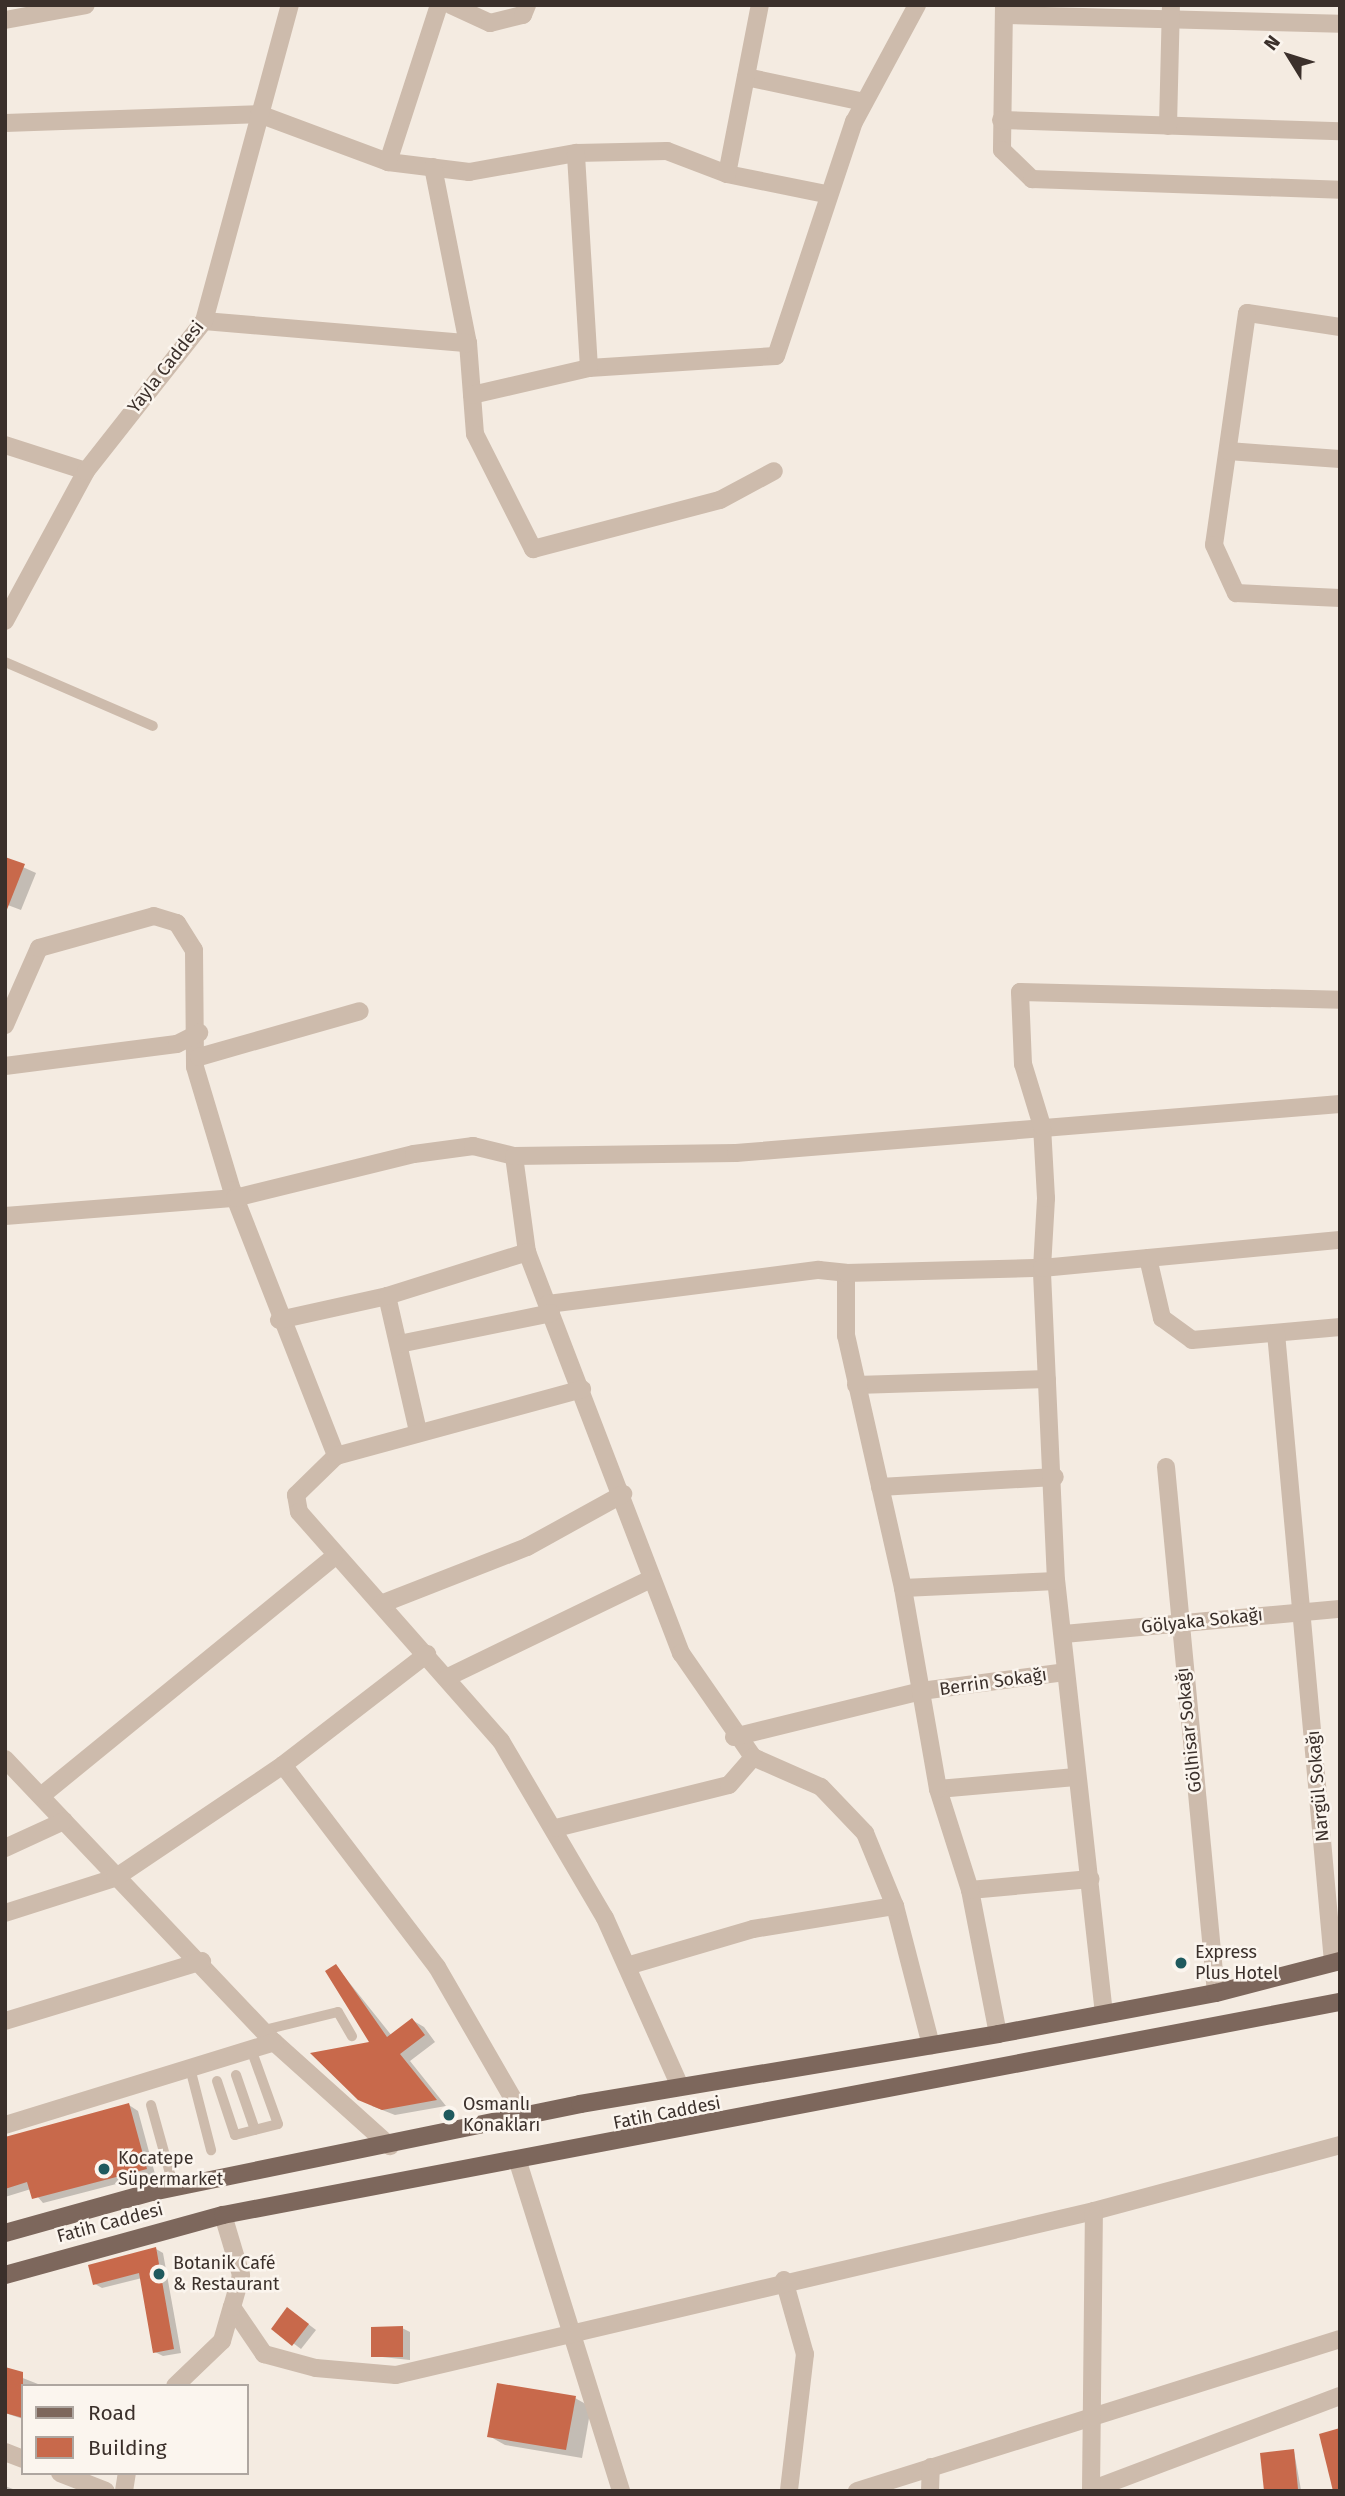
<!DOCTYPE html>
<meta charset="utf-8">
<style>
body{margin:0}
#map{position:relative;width:1345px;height:2496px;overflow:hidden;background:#f4ebe1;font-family:"Fira Sans",sans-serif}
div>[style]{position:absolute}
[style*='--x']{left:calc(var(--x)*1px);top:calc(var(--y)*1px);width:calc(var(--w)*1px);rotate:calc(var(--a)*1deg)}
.shadow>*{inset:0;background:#0003}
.building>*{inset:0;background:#c8694b}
.lane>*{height:10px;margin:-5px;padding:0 5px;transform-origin:5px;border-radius:5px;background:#cdbbac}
.street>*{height:18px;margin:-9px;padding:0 9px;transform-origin:9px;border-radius:9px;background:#cdbbac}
.primary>*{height:18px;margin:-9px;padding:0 9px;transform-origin:9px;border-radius:9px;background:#7d675c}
.dots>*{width:19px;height:19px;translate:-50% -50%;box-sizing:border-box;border:4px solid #fbf5ee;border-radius:50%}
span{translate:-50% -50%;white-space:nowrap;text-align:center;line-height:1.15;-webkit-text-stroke:5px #fbf5ee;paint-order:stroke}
.street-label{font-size:18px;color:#3b302b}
.poi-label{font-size:18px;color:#3b302b}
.left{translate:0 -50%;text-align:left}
.frame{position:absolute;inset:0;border:7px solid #3b302b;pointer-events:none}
.legend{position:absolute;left:21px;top:2384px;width:228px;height:91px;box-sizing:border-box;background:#fbf5ee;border:2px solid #aea6a0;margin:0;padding:9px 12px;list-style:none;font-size:21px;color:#3b302b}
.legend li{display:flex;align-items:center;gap:14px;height:35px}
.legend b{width:35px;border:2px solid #aea6a0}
.north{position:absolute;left:1254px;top:21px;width:70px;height:70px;-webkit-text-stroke:5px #fbf5ee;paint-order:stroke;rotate:308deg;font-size:19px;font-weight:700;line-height:28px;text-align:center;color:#3b302b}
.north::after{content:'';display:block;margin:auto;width:24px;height:32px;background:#3b302b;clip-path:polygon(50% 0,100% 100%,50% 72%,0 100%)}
</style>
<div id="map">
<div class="shadow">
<i style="clip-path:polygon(5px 859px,36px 873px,21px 910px,5px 904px)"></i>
<i style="clip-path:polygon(336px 1966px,392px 2036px,412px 2020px,424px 2027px,435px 2042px,410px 2061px,446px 2106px,395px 2115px,372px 2106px,372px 2043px)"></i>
<i style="clip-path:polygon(129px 2105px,138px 2111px,155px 2174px,43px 2203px,31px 2189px,5px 2197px,5px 2141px)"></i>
<i style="clip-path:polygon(156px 2249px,163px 2253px,181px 2353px,163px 2356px,155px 2352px,142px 2278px,102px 2288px,95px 2284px)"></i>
<i style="clip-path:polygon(295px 2314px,316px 2330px,301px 2349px,273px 2328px)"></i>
<i style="clip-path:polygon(402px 2328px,410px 2332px,410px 2360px,373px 2356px)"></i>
<i style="clip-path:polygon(5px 2371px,43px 2386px,23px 2386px,23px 2419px,5px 2413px)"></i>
<i style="clip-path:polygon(575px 2398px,591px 2407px,582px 2458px,505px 2445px,489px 2436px)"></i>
<i style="clip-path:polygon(1294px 2451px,1301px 2490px,1266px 2491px)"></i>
<i style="clip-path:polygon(5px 2486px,18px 2491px,5px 2491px)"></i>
</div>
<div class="building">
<i style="clip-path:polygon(5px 857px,25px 864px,6px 912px,5px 912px)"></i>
<i style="clip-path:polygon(336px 1964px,387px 2037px,412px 2018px,425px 2035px,400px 2054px,437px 2100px,382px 2110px,358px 2100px,310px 2053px,369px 2042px,325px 1971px)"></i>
<i style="clip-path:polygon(129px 2103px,147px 2169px,32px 2199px,27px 2182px,5px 2189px,5px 2137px)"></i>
<i style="clip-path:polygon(156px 2247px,174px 2349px,153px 2353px,139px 2273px,93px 2285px,88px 2265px)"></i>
<i style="clip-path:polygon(287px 2307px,309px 2324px,292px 2346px,271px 2329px)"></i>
<i style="clip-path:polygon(403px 2326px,403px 2357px,371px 2357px,371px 2327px)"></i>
<i style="clip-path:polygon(5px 2367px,23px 2372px,23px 2418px,5px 2413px)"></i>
<i style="clip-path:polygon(497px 2383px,576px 2396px,566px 2450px,487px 2437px)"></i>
<i style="clip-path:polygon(1340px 2428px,1340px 2491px,1333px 2491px,1319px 2434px)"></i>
<i style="clip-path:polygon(1294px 2449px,1298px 2489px,1264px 2491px,1260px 2453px)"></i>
</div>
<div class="lane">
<i style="--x:5;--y:662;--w:161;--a:23.4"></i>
<i style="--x:264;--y:2030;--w:76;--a:-13.7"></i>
<i style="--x:338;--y:2012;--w:28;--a:60"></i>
<i style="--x:190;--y:2068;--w:85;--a:75.6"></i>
<i style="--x:236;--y:2075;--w:58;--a:70.9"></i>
<i style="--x:217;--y:2081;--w:57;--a:71.6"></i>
<i style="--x:235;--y:2135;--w:44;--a:-14.3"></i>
<i style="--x:278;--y:2124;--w:80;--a:-109.8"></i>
<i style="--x:151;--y:2105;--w:86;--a:74.5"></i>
</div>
<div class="street">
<i style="--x:451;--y:5;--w:43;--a:24.8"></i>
<i style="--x:490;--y:23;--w:34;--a:-14"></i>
<i style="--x:523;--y:15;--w:11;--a:-68"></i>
<i style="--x:1004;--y:5;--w:145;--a:90.8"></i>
<i style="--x:1002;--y:150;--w:42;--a:44"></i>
<i style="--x:1032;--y:179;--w:308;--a:2"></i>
<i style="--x:1004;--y:15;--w:336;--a:1.5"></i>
<i style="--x:5;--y:20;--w:82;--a:-10.5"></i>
<i style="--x:746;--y:77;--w:121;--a:12"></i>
<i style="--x:1001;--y:120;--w:339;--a:1.9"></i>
<i style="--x:5;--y:123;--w:254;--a:-2"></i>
<i style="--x:259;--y:114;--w:138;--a:20.4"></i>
<i style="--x:388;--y:162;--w:82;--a:7"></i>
<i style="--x:469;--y:172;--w:109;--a:-10.1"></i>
<i style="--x:576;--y:153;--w:91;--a:-1.3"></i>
<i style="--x:667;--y:151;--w:64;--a:21"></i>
<i style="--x:727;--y:174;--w:100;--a:11.5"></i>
<i style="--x:1168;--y:126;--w:121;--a:-88.6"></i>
<i style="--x:388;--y:162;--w:165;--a:-72"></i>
<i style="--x:433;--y:167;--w:179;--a:78.8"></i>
<i style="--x:468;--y:343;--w:91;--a:85.6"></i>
<i style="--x:475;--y:434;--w:129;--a:63.2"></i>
<i style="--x:533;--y:549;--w:193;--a:-14.7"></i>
<i style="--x:720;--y:500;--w:61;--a:-28.2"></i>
<i style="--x:727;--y:174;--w:172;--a:-79"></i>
<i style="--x:204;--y:321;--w:265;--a:4.8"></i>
<i style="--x:1340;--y:327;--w:94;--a:-171.4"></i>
<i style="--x:1247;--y:313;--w:234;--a:98.1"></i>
<i style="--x:1214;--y:545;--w:53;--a:65.4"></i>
<i style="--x:1236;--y:593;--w:104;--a:2.8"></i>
<i style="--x:589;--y:368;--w:187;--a:-3.7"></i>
<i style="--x:776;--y:356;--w:247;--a:-71.6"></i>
<i style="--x:854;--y:122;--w:133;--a:-61.7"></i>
<i style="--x:472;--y:395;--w:120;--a:-13"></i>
<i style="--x:589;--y:368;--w:215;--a:-93.5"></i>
<i style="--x:5;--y:445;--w:85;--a:17.8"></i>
<i style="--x:1228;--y:451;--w:112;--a:4.1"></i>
<i style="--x:5;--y:621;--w:170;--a:-61.6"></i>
<i style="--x:86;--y:471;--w:191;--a:-51.8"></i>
<i style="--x:204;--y:321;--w:327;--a:-74.8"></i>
<i style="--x:5;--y:1025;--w:84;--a:-66.2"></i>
<i style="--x:39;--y:948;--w:119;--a:-15.5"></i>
<i style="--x:154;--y:916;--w:24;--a:17"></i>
<i style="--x:177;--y:923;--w:32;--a:58"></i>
<i style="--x:194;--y:950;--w:117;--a:89.5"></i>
<i style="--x:195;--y:1067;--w:128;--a:73.3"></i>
<i style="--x:232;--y:1190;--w:286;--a:68.6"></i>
<i style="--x:336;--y:1456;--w:56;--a:135.7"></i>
<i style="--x:296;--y:1495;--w:17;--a:80"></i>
<i style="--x:299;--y:1512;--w:305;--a:48.6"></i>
<i style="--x:501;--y:1741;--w:205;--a:59.6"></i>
<i style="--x:605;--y:1918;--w:182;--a:66"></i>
<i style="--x:199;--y:1057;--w:167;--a:-15.9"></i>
<i style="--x:5;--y:1066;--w:173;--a:-7.3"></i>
<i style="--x:177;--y:1044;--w:25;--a:-27"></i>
<i style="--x:514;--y:1156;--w:97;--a:82.3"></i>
<i style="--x:527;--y:1252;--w:430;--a:69"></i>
<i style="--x:681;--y:1653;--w:126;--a:55.3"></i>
<i style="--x:753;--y:1757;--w:74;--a:23.8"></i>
<i style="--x:821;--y:1787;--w:64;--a:46.3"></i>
<i style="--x:865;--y:1833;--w:79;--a:67.7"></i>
<i style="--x:895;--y:1906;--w:144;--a:75.5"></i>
<i style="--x:5;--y:1216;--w:231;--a:-4.5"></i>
<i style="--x:235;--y:1198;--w:184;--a:-13.8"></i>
<i style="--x:414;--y:1154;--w:60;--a:-7.7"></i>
<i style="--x:473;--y:1146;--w:42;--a:13.7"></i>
<i style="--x:514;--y:1156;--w:222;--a:-0.8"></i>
<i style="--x:736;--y:1153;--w:606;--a:-4.64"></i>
<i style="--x:1148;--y:1258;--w:62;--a:76.9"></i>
<i style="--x:1162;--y:1318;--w:37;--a:36"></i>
<i style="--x:1192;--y:1340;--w:149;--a:-5"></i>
<i style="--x:387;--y:1296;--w:139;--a:77.1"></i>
<i style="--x:548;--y:1304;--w:273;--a:-7.2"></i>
<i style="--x:819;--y:1270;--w:27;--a:6"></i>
<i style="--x:279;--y:1320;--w:111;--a:-12.5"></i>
<i style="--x:387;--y:1296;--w:147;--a:-17.4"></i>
<i style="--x:1276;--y:1333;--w:632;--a:84.82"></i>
<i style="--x:399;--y:1344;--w:155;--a:-11.5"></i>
<i style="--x:856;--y:1385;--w:191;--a:-1.8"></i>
<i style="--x:336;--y:1456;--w:255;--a:-15.2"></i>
<i style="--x:1166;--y:1467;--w:528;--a:84.57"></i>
<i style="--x:880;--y:1487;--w:175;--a:-3.3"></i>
<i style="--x:903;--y:1588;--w:153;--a:-2.6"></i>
<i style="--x:381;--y:1604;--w:157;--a:-21.3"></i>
<i style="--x:527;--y:1547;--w:110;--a:-28.9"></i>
<i style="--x:1064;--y:1634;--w:277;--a:-5.2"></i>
<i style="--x:448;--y:1677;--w:225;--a:-25.8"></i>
<i style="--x:734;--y:1737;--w:193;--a:-13.8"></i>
<i style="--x:921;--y:1691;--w:145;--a:-7.5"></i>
<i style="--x:5;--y:1759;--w:390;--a:46.5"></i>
<i style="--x:274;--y:2042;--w:156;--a:41.9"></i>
<i style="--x:283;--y:1765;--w:254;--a:52.7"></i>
<i style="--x:437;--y:1967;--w:172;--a:60"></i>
<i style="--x:938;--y:1789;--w:138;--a:-5"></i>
<i style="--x:41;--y:1796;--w:378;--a:-39.2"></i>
<i style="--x:556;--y:1828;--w:178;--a:-14"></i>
<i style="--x:729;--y:1785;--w:37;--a:-49"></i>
<i style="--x:5;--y:1848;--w:65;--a:-24.6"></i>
<i style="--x:970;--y:1890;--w:121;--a:-5.2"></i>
<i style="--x:5;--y:1913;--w:115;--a:-17.7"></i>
<i style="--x:115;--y:1878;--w:202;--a:-33.9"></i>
<i style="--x:283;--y:1765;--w:182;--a:-37.6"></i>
<i style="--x:627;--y:1966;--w:131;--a:-16.4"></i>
<i style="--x:753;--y:1929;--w:144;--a:-9.2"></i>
<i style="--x:1104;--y:2014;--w:436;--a:-96.3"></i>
<i style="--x:1056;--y:1581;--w:313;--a:-92.6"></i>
<i style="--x:1042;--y:1268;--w:70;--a:-86.7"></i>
<i style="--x:1046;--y:1198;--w:72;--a:-93.2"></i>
<i style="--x:1042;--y:1126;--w:65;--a:-107"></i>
<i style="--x:1023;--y:1064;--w:72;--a:-92.4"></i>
<i style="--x:1020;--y:992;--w:320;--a:1.4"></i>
<i style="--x:5;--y:2021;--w:206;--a:-16.9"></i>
<i style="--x:998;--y:2034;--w:147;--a:-101"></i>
<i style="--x:970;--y:1890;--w:106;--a:-107.6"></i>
<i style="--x:938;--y:1789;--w:204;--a:-99.9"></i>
<i style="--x:903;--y:1588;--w:258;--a:-102.7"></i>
<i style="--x:846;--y:1336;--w:63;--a:-90"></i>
<i style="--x:846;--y:1273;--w:196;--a:-1.5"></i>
<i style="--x:1042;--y:1268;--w:299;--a:-5.4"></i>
<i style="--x:5;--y:2125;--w:282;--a:-17.1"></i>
<i style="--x:518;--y:2162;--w:345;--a:72.6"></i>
<i style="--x:784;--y:2280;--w:77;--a:74.2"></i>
<i style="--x:805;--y:2354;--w:138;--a:96.7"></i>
<i style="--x:232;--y:2307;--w:57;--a:55.8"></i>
<i style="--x:264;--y:2354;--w:54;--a:15.1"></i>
<i style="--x:316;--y:2368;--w:80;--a:5"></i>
<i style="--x:396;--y:2375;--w:717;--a:-13.22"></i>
<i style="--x:1094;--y:2211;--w:255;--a:-15"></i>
<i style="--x:175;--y:2386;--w:65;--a:-43.8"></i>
<i style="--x:222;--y:2341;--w:35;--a:-74"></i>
<i style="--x:232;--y:2307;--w:33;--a:-74"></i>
<i style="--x:241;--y:2275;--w:63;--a:-106.7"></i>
<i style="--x:5;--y:2452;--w:19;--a:21"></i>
<i style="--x:60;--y:2473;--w:49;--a:21.4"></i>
<i style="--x:1091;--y:2490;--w:266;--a:-20.7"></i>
<i style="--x:124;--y:2491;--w:18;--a:-81"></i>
<i style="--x:857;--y:2491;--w:506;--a:-17.47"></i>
<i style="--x:930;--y:2491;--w:24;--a:-88"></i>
<i style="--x:1091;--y:2491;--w:280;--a:-89.4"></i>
</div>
<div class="primary">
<i style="--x:5;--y:2233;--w:153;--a:-15.6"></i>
<i style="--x:152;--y:2192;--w:437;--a:-11.6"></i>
<i style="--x:580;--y:2104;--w:424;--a:-9.5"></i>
<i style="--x:998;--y:2034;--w:222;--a:-10.7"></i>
<i style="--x:1216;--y:1993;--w:128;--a:-14.5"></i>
<i style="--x:5;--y:2275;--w:226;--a:-15.4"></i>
<i style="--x:223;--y:2215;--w:1137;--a:-10.8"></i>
</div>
<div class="dots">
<i style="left:1181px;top:1963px;background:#1f5a5e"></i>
<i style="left:449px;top:2115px;background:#1f5a5e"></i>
<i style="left:104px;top:2169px;background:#1f5a5e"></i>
<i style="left:159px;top:2274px;background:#1f5a5e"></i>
</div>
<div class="street-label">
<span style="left:166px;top:367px;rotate:-52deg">Yayla Caddesi</span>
<span style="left:1202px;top:1621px;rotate:-6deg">Gölyaka Sokağı</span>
<span style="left:993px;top:1682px;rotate:-8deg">Berrin Sokağı</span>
<span style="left:1189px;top:1730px;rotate:-96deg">Gölhisar Sokağı</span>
<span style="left:1318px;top:1786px;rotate:-95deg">Nargül Sokağı</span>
<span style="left:667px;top:2113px;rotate:-11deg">Fatih Caddesi</span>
<span style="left:110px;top:2223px;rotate:-15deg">Fatih Caddesi</span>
</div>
<div class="poi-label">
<span class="left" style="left:1195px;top:1963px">Express<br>Plus Hotel</span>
<span class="left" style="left:463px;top:2115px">Osmanlı<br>Konakları</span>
<span class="left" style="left:118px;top:2169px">Kocatepe<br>Süpermarket</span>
<span class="left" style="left:173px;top:2274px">Botanik Café<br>&amp; Restaurant</span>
</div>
<div class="frame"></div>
<ul class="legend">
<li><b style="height:9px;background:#7d675c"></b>Road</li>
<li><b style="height:19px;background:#c8694b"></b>Building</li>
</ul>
<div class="north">N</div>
</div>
